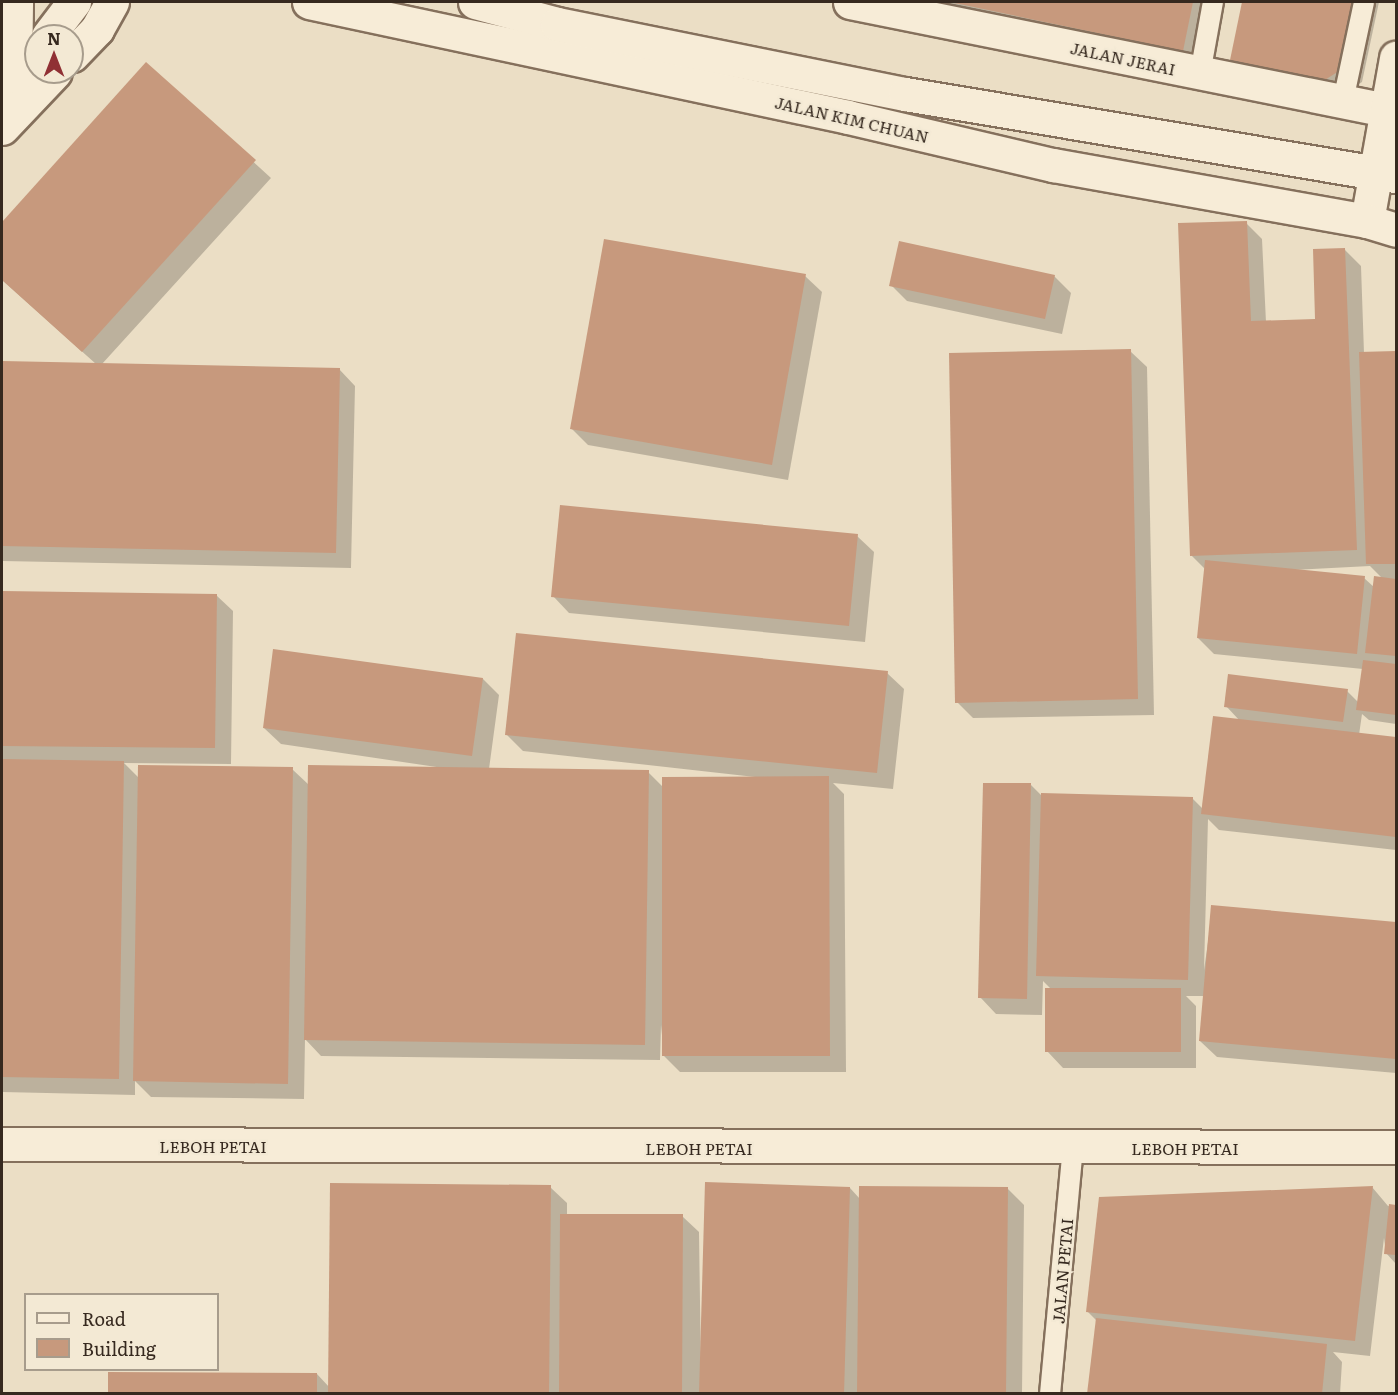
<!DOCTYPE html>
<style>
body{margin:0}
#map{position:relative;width:1398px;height:1395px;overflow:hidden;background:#ebdec5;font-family:Literata,serif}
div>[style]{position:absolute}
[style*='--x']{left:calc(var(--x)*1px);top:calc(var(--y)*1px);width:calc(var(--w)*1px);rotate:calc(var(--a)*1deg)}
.shadow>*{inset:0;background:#0003}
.building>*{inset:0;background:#c7997d}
.roads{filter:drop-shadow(2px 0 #85705c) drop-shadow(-2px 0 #85705c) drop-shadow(0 2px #85705c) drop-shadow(0 -2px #85705c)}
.service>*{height:20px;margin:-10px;padding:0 10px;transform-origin:10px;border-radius:10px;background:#f7ecd7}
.minor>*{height:33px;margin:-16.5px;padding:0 16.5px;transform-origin:16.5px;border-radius:16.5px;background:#f7ecd7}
.tertiary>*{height:33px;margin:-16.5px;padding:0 16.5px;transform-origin:16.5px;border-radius:16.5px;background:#f7ecd7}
.secondary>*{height:33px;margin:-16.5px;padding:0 16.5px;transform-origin:16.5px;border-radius:16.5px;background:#f7ecd7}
span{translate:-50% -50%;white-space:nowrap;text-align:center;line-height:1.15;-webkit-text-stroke:4.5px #f3e9d4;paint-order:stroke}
.street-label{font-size:16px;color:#36291f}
.frame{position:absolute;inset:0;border:3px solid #36291f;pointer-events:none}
.legend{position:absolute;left:24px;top:1293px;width:195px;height:78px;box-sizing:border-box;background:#f3e9d4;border:2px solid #a79c8c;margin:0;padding:8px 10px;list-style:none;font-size:18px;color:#36291f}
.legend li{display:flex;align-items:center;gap:12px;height:30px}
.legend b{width:30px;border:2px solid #a79c8c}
.north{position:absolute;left:24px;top:24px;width:60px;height:60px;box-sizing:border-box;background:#f3e9d4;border:2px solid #a79c8c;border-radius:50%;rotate:0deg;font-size:16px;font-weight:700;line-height:24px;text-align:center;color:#36291f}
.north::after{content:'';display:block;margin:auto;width:21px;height:27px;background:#903034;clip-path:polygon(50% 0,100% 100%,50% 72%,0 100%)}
</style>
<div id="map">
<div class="shadow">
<i style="clip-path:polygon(909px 2px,1206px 2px,1193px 61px)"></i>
<i style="clip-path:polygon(1244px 2px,1379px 2px,1362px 82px,1337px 99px,1231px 65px)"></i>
<i style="clip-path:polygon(146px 64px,271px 178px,102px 364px,339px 369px,355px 386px,351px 568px,2px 561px,2px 362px,96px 364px,2px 280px,2px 224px)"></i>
<i style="clip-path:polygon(evenodd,1246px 223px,1262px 239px,1266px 322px,1317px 320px,1345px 250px,1361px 266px,1364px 353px,1396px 352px,1396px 724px,1369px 720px,1362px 714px,1359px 735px,1396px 739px,1396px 850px,1219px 830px,1208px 819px,1204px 970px,1213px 907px,1396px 924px,1396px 1073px,1217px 1057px,1200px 1041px,1205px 996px,1186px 996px,1196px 1006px,1196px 1068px,1063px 1068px,1047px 1051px,1051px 989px,1043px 981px,1042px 1015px,996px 1014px,980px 997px,1031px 785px,1042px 796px,1192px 798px,1203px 809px,1240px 721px,1226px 706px,1347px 691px,1359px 703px,1363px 669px,1214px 654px,1198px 638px,1205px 569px,1191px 555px,1246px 223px,1370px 566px,1382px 578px,1375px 588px,1364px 578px,1293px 570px,1370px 566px)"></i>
<i style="clip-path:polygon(805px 276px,822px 292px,788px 480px,588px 445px,572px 429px)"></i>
<i style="clip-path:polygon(1054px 276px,1071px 293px,1062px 334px,907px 301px,891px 285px)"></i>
<i style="clip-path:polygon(1130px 351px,1147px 367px,1154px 715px,973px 718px,957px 702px)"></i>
<i style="clip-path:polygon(857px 536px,874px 552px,865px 642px,569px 613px,553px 596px)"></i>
<i style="clip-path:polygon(2px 593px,216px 595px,233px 611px,231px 764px,124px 763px,139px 778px,292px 769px,309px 785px,450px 769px,281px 744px,264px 728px,483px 679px,499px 695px,489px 769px,648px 772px,663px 787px,764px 778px,523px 751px,507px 735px,887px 673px,904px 689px,893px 789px,833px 783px,844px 794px,846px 1072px,680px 1072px,664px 1056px,661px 1025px,660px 1060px,321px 1056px,305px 1039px,304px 1099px,151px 1097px,135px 1081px,135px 1095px,2px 1092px)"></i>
<i style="clip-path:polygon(550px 1187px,567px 1203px,567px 1215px,682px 1216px,699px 1232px,701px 1371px,850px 1188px,860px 1199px,1007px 1188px,1024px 1205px,1022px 1394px,109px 1394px,317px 1374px,330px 1388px)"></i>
<i style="clip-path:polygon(1372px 1187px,1388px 1206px,1396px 1207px,1396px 1264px,1386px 1253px,1384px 1238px,1370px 1356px,1333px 1352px,1342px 1362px,1340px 1394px,1088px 1394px,1097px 1321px,1088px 1312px)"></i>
</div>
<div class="building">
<i style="clip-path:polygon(950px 2px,1193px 2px,1183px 51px)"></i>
<i style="clip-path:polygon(1242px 2px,1360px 2px,1347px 66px,1320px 83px,1229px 65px)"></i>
<i style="clip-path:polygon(146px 62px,256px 160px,82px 352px,2px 280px,2px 222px)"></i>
<i style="clip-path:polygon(1247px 221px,1251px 321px,1315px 319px,1313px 249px,1345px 248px,1357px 550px,1190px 556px,1178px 223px)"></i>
<i style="clip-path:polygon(604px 239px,806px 274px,772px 465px,570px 429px)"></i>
<i style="clip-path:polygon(899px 241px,1055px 275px,1045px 319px,889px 286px)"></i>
<i style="clip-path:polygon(1131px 349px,1138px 699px,955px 703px,949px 353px)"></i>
<i style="clip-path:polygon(1396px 351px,1396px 564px,1366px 564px,1359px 352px)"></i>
<i style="clip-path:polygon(2px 361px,340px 368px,336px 553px,2px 546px)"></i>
<i style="clip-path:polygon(560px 505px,858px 534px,849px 626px,551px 597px)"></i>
<i style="clip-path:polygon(1205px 560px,1365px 576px,1357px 654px,1197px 638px)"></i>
<i style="clip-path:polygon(1374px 576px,1396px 579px,1396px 656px,1365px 653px)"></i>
<i style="clip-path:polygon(2px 591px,217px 594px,215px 748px,2px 746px)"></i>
<i style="clip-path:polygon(516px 633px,888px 671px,877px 773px,505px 735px)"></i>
<i style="clip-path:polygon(273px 649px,483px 678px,472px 756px,263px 728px)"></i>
<i style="clip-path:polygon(1363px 660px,1396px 664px,1396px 715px,1356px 710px)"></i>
<i style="clip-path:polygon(1228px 674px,1348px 689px,1343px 722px,1224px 707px)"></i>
<i style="clip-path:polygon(1213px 716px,1396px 737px,1396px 837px,1201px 814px)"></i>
<i style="clip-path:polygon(2px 759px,124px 761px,119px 1079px,2px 1077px)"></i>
<i style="clip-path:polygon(138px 765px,293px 767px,288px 1084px,133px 1081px)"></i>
<i style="clip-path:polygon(308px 765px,649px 770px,645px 1045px,304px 1040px)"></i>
<i style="clip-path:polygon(829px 776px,830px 1056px,662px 1056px,662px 777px)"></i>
<i style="clip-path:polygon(983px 783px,1031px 783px,1027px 999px,978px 998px)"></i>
<i style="clip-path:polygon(1041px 793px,1193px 797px,1188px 980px,1036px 976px)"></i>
<i style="clip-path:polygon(1211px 905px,1396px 922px,1396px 1059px,1199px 1041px)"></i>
<i style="clip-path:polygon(1045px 988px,1181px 988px,1181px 1052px,1045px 1052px)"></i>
<i style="clip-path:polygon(705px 1182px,850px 1187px,844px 1394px,699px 1394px)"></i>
<i style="clip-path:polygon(330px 1183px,551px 1185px,549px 1394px,328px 1394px)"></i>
<i style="clip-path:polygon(859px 1186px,1008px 1187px,1006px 1394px,857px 1394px)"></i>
<i style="clip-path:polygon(1373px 1186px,1355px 1341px,1086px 1312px,1099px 1197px)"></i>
<i style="clip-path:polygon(1389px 1204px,1396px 1205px,1396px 1255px,1384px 1254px)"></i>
<i style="clip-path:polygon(560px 1214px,683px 1214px,682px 1394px,559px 1394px)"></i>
<i style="clip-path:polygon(1096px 1318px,1327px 1344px,1322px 1394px,1087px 1394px)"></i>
<i style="clip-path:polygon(108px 1372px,317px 1373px,317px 1394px,108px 1394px)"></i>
</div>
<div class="roads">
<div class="service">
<i style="--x:1200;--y:74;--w:73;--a:-79.8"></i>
<i style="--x:1343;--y:101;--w:101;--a:-78"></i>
<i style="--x:1050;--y:1394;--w:247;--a:-84.7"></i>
</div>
<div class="minor">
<i style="--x:850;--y:2;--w:557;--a:11.39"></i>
<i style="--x:1367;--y:221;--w:166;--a:-79.9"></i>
<i style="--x:2;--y:1144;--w:1394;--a:0.12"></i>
</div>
<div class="tertiary">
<i style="--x:48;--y:36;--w:43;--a:-52.6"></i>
<i style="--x:72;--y:55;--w:36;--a:-46"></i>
<i style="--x:97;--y:29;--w:31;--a:-61"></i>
<i style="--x:2;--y:90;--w:52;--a:-48.9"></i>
<i style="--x:2;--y:128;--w:77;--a:-46.6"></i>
</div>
<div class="secondary">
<i style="--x:309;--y:2;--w:551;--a:12.04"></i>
<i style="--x:848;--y:117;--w:211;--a:13.2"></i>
<i style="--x:1053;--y:165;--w:319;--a:10.1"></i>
<i style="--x:1367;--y:221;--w:30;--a:17"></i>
<i style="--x:475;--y:2;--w:85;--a:15"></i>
<i style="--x:557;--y:24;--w:355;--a:11.4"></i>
<i style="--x:905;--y:94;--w:498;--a:9.5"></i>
<i style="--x:15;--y:76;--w:74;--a:-89.2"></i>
</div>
</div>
<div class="street-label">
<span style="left:1123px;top:58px;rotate:12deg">JALAN JERAI</span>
<span style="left:852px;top:119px;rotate:13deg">JALAN KIM CHUAN</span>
<span style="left:213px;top:1146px">LEBOH PETAI</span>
<span style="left:699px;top:1148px">LEBOH PETAI</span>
<span style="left:1185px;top:1148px">LEBOH PETAI</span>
<span style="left:1062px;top:1271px;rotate:-85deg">JALAN PETAI</span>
</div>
<div class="frame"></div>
<ul class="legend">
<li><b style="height:8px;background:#f7ecd7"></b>Road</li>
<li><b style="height:16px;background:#c7997d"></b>Building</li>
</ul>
<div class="north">N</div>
</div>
